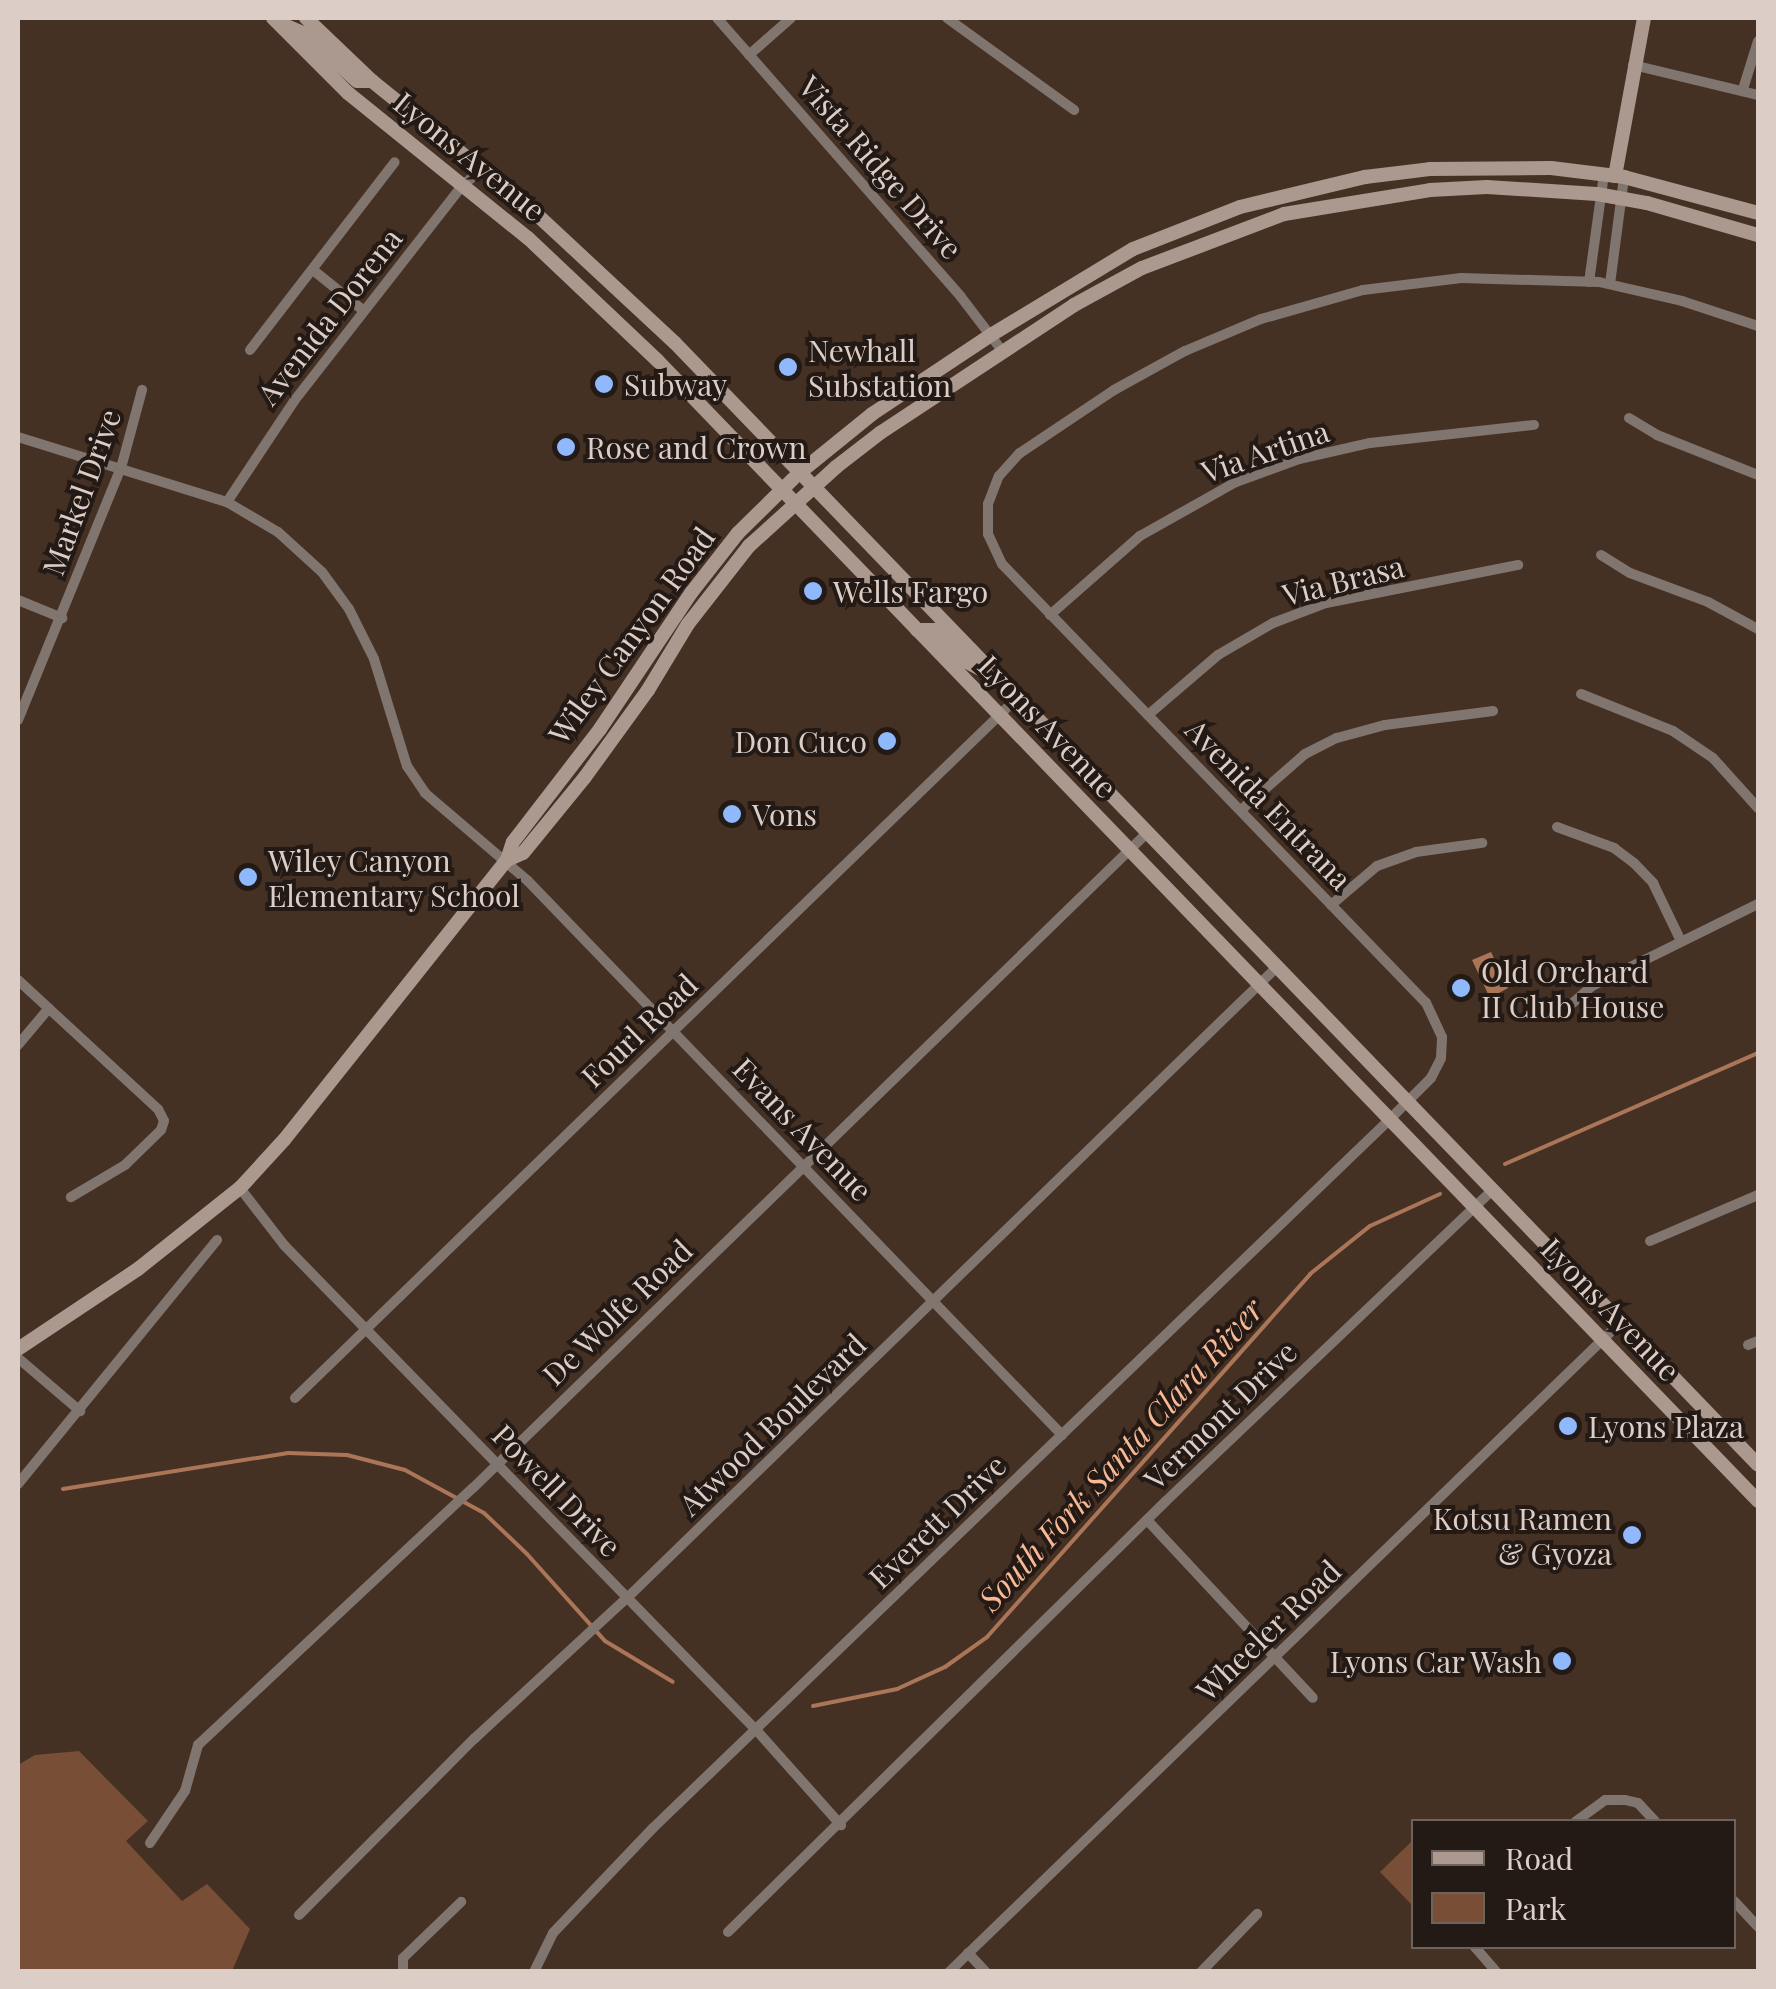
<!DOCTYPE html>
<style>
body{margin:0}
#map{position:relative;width:1776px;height:1989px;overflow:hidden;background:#453024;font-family:"Playfair Display",serif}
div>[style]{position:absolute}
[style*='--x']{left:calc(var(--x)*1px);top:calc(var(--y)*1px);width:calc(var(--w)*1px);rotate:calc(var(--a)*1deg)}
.green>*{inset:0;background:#784e36}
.water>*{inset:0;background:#ab7658}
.stream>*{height:4px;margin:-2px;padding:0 2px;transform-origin:2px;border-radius:2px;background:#ab7658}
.street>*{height:10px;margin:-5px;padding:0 5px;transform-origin:5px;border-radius:5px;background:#81756f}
.secondary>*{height:14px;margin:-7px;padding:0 7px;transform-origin:7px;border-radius:7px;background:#ab998f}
.dots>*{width:28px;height:28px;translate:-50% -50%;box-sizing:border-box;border:5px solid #241a15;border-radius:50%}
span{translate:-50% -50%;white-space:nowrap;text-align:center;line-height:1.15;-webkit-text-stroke:8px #241a15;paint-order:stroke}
.street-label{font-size:30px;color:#dccec7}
.poi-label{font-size:30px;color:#dccec7}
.left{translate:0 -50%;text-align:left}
.right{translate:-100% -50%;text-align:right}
.water-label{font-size:32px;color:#f9b996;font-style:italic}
.frame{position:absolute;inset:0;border:20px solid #dccec7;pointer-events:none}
.legend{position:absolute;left:1411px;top:1819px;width:325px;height:130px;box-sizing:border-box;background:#241a15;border:2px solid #6e625c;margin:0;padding:12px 18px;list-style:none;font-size:30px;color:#dccec7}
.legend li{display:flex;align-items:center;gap:20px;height:50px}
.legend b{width:50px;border:2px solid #6e625c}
</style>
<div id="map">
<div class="green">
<i style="clip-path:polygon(79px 1751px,148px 1821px,126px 1841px,182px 1901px,207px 1884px,250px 1929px,232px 1971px,18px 1971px,18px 1765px,35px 1755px)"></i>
<i style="clip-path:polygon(1413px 1840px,1413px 1906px,1380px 1872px)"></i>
</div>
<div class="water">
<i style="clip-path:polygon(1491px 952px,1508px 988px,1490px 998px,1472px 960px)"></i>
</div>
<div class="stream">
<i style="--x:1505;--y:1164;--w:276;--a:-23.7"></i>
<i style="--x:63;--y:1489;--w:228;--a:-9.1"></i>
<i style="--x:288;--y:1453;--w:59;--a:1.9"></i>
<i style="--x:347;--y:1455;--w:60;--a:14.5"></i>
<i style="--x:405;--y:1470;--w:90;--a:28.6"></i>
<i style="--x:484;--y:1513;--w:59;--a:43.6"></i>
<i style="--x:527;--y:1554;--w:117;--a:48.1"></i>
<i style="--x:605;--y:1641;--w:79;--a:31.1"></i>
<i style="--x:813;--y:1706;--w:86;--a:-11.4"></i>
<i style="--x:897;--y:1689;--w:53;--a:-24.6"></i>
<i style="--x:945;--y:1667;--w:52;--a:-35.5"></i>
<i style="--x:987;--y:1637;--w:486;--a:-48.3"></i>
<i style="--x:1310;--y:1274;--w:77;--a:-38.7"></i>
<i style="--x:1370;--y:1226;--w:77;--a:-24.6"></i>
</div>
<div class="street">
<i style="--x:717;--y:18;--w:371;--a:48.8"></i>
<i style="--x:961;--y:297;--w:69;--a:52.6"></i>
<i style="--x:947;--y:18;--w:157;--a:35.9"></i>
<i style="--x:749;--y:55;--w:56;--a:-41.4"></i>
<i style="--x:1633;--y:65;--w:129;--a:13.5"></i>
<i style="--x:1743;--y:89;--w:50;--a:-72.6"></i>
<i style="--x:313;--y:270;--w:65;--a:38.8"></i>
<i style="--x:1589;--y:282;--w:109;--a:-82.1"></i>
<i style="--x:1610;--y:284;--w:108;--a:-82.5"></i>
<i style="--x:250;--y:350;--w:237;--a:-52.4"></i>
<i style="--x:1629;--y:418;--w:33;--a:31"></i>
<i style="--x:1657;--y:435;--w:109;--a:21.6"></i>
<i style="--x:18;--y:437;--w:219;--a:17.3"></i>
<i style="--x:227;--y:502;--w:59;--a:30.5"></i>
<i style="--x:278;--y:532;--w:59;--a:42.3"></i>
<i style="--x:322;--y:572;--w:46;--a:53.9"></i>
<i style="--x:349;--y:609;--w:56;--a:63.4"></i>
<i style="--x:374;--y:659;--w:112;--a:72.9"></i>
<i style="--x:407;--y:766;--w:32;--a:56"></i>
<i style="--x:425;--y:793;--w:134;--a:40.5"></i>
<i style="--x:527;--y:880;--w:771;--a:46.05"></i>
<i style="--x:227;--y:502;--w:121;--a:-56.4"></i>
<i style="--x:294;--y:401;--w:271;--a:-52"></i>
<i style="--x:461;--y:187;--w:28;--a:-41"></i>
<i style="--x:1601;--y:555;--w:34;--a:32"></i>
<i style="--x:1630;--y:573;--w:83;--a:20.4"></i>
<i style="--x:1708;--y:602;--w:57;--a:28.4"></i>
<i style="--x:18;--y:600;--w:48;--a:22.2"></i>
<i style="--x:1050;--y:615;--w:120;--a:-41.3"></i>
<i style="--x:1140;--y:536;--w:110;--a:-29.4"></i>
<i style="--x:1236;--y:482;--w:67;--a:-20.1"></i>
<i style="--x:1299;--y:459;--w:73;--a:-12.7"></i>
<i style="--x:1370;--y:443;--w:165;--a:-6.3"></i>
<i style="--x:1581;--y:694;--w:99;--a:21.9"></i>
<i style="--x:1673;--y:731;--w:48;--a:34"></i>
<i style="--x:1713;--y:758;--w:67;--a:48"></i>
<i style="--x:1148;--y:715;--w:92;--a:-40.6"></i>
<i style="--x:1218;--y:655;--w:64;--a:-30.2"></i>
<i style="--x:1273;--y:623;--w:57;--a:-20.7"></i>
<i style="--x:1326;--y:603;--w:196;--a:-11.2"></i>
<i style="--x:18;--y:720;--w:272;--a:-67.8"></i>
<i style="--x:121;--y:468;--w:81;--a:-74.9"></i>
<i style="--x:1241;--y:810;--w:85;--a:-41.2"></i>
<i style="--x:1305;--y:754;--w:36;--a:-27"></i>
<i style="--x:1337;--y:738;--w:50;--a:-15.2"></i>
<i style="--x:1385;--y:725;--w:109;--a:-7.4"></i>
<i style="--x:1557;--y:827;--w:61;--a:20.2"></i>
<i style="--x:1614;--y:848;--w:25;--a:37"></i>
<i style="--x:1634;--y:863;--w:28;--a:46"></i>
<i style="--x:1653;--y:883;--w:62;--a:64.3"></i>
<i style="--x:1331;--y:905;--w:60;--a:-40.3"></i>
<i style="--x:1377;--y:866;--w:41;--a:-19.7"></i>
<i style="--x:1416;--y:852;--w:67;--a:-7.8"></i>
<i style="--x:18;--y:980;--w:190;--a:42.7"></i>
<i style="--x:158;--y:1109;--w:13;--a:63"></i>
<i style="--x:164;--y:1121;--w:9;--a:108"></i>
<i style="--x:161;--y:1130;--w:50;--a:135.8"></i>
<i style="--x:125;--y:1165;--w:63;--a:149.3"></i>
<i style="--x:1568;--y:1007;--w:32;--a:-41"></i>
<i style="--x:1592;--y:986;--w:185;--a:-26.3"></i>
<i style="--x:18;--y:1045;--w:48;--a:-50"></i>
<i style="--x:240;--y:1188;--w:72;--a:52.3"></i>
<i style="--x:284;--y:1245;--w:680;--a:45.78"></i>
<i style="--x:758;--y:1732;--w:125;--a:48.3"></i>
<i style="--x:1650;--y:1241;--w:117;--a:-23.1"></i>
<i style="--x:1748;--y:1345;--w:11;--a:-22"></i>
<i style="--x:18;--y:1358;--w:82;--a:40.5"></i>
<i style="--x:295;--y:1398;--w:1006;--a:-44.11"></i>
<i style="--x:18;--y:1484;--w:315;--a:-50.8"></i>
<i style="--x:1147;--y:1520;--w:243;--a:47"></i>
<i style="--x:1575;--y:1822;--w:37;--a:-36"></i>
<i style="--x:1605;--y:1800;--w:20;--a:0"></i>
<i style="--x:1625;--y:1800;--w:13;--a:13"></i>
<i style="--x:1638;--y:1803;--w:26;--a:47"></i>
<i style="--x:150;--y:1843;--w:63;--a:-56.1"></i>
<i style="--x:185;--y:1791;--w:48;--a:-74.2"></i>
<i style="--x:198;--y:1745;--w:376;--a:-43.1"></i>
<i style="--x:473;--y:1488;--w:940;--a:-44.18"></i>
<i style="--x:1734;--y:1901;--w:35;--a:47"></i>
<i style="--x:299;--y:1915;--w:248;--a:-45.2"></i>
<i style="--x:474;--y:1739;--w:208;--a:-42.7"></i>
<i style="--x:627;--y:1598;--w:906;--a:-44.15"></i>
<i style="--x:728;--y:1932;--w:614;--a:-44.54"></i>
<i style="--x:1166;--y:1501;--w:451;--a:-43.6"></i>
<i style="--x:1474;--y:1946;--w:35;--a:49"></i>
<i style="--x:968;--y:1953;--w:26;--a:47"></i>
<i style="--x:403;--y:1972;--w:14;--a:-90"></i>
<i style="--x:403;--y:1958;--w:81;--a:-44"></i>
<i style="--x:534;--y:1972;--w:43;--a:-64"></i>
<i style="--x:553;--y:1933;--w:145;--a:-46.4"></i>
<i style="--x:653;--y:1828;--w:1023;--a:-43.89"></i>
<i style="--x:1390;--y:1119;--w:58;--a:-45"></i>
<i style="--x:1431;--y:1078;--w:22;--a:-63"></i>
<i style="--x:1441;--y:1058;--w:21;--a:-87"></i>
<i style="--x:1442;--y:1037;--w:38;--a:-115"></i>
<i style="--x:1426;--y:1003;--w:610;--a:-134"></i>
<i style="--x:1002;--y:564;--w:33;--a:-115"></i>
<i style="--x:988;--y:534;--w:30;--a:-90"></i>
<i style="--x:988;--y:504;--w:30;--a:-69"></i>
<i style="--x:999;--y:476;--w:31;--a:-48"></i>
<i style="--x:1020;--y:453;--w:113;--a:-33.8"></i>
<i style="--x:1114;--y:390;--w:81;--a:-28.8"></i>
<i style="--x:1185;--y:351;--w:82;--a:-22.8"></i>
<i style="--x:1261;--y:319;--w:106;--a:-15.9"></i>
<i style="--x:1363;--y:290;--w:99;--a:-7"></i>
<i style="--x:1461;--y:278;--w:138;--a:1.7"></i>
<i style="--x:1599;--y:282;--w:85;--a:12.9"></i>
<i style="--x:1682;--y:301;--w:80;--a:18.2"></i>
<i style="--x:949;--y:1972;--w:934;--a:-44.05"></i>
<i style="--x:1201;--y:1972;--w:81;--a:-46"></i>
</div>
<div class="secondary">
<i style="--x:273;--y:18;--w:106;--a:45"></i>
<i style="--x:348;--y:93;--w:231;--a:38.9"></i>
<i style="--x:528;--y:238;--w:178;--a:43.4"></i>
<i style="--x:657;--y:360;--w:1586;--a:46.02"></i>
<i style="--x:306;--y:18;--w:91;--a:43.7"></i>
<i style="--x:372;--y:81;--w:207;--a:38.9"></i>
<i style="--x:533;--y:211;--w:194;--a:42.9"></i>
<i style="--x:675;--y:343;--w:1559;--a:46.01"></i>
<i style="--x:284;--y:25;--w:21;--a:23"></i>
<i style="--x:303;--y:33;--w:72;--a:41.6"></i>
<i style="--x:357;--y:81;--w:15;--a:0"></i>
<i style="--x:1615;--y:176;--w:161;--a:-79.6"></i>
<i style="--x:917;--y:630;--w:18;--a:0"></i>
<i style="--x:935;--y:630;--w:43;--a:45.9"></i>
<i style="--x:965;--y:661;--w:19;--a:28"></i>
<i style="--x:507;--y:860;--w:17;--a:-24"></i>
<i style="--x:523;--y:853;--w:98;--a:-50.8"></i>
<i style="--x:585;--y:777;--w:107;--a:-54.1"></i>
<i style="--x:648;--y:690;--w:77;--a:-58.8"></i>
<i style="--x:688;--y:624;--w:99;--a:-52"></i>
<i style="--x:749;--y:546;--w:118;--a:-42.2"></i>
<i style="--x:836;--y:467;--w:56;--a:-37.7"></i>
<i style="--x:880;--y:433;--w:232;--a:-33.4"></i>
<i style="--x:1074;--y:305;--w:77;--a:-28.6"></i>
<i style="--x:1142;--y:268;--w:152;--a:-20.8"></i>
<i style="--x:1284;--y:214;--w:148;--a:-9.3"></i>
<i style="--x:1430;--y:190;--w:57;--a:-3"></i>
<i style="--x:1487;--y:187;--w:110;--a:3.6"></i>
<i style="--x:1597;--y:194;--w:51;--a:10.2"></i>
<i style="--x:1647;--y:203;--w:116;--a:16.1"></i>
<i style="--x:18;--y:1349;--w:144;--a:-33.7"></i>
<i style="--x:138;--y:1269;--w:130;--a:-38.5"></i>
<i style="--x:240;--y:1188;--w:65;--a:-47.5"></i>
<i style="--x:284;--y:1140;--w:358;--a:-51.5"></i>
<i style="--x:507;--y:860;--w:19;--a:-72"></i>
<i style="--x:513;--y:842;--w:143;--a:-52.4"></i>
<i style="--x:600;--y:729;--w:164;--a:-56.2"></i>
<i style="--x:691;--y:593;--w:76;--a:-51.9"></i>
<i style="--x:738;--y:533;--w:84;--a:-44.5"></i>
<i style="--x:798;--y:474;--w:95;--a:-39"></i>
<i style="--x:872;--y:414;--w:143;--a:-33.6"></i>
<i style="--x:991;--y:335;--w:166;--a:-31.2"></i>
<i style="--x:1133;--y:249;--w:115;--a:-21.4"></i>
<i style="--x:1240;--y:207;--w:129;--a:-13.5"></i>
<i style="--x:1365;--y:177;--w:65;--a:-7"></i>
<i style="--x:1430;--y:169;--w:121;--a:-0.5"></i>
<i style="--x:1551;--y:168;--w:74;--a:7"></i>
<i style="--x:1624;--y:177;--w:139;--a:15"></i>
</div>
<div class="dots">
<i style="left:788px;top:367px;background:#8fb8fd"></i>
<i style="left:604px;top:384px;background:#8fb8fd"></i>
<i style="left:566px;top:447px;background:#8fb8fd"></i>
<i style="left:813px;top:591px;background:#8fb8fd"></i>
<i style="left:887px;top:741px;background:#8fb8fd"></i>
<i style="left:732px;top:814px;background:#8fb8fd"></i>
<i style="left:248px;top:877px;background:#8fb8fd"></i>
<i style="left:1461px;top:988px;background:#8fb8fd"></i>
<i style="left:1568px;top:1426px;background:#8fb8fd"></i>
<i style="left:1632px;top:1535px;background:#8fb8fd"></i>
<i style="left:1562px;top:1661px;background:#8fb8fd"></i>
</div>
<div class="street-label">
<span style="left:470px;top:156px;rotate:39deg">Lyons Avenue</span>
<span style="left:881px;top:167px;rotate:49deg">Vista Ridge Drive</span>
<span style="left:329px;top:316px;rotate:-52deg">Avenida Dorena</span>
<span style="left:1265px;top:451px;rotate:-19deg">Via Artina</span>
<span style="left:81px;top:492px;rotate:-70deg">Markel Drive</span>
<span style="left:1343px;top:580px;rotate:-14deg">Via Brasa</span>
<span style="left:631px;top:635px;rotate:-54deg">Wiley Canyon Road</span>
<span style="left:1048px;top:726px;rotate:46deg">Lyons Avenue</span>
<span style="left:1269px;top:804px;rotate:46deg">Avenida Entrana</span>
<span style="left:639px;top:1030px;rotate:-44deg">Fourl Road</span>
<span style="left:803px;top:1129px;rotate:46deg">Evans Avenue</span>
<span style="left:1611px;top:1309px;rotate:46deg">Lyons Avenue</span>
<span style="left:617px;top:1312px;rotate:-44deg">De Wolfe Road</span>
<span style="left:1220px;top:1415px;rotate:-44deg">Vermont Drive</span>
<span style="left:772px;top:1424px;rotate:-44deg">Atwood Boulevard</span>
<span style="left:557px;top:1490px;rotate:46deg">Powell Drive</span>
<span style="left:937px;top:1521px;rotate:-44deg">Everett Drive</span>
<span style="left:1268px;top:1630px;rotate:-44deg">Wheeler Road</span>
</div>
<div class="poi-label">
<span class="left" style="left:808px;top:367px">Newhall<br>Substation</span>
<span class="left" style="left:624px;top:384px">Subway</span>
<span class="left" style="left:586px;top:447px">Rose and Crown</span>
<span class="left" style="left:833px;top:591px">Wells Fargo</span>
<span class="right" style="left:867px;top:741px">Don Cuco</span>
<span class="left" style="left:752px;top:814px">Vons</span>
<span class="left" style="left:268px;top:877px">Wiley Canyon<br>Elementary School</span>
<span class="left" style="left:1481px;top:988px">Old Orchard<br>II Club House</span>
<span class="left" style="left:1588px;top:1426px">Lyons Plaza</span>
<span class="right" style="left:1612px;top:1535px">Kotsu Ramen<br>&amp; Gyoza</span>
<span class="right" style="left:1542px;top:1661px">Lyons Car Wash</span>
</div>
<div class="water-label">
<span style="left:1120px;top:1454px;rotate:-48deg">South Fork Santa Clara River</span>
</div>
<div class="frame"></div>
<ul class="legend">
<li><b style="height:12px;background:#ab998f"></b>Road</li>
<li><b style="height:28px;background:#784e36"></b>Park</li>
</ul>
</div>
